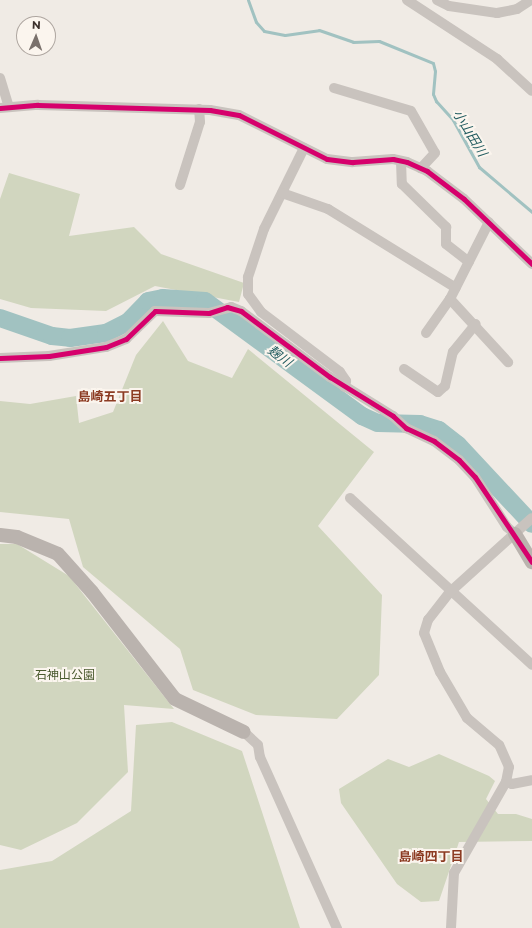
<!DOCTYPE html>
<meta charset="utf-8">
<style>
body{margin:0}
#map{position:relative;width:532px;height:928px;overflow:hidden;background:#f0ebe5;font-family:Montserrat,"Noto Sans JP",sans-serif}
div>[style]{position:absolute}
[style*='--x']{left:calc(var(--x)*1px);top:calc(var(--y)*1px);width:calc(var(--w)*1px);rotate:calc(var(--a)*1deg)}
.green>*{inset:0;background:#d1d6bf}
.stream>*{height:3px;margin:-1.5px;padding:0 1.5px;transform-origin:1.5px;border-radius:1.5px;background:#a1c2c1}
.river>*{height:18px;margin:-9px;padding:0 9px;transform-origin:9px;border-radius:9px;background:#a1c2c1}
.street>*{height:10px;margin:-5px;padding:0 5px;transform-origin:5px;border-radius:5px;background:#c9c3be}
.secondary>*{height:14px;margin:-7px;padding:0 7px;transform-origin:7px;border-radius:7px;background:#bab3ae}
.cycleway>*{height:5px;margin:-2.5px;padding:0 2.5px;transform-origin:2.5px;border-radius:2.5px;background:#d6006c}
span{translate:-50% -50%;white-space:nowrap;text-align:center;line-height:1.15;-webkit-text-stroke:4px #fbf5ee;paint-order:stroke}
.park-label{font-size:12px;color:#4a5a2e}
.water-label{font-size:13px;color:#1f5a5e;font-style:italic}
.neighbourhood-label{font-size:13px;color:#8c3b22;font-weight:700}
.north{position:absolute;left:16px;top:16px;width:40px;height:40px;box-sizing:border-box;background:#fbf5ee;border:1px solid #aea6a0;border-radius:50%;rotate:2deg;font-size:11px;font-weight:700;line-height:16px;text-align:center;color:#3b302b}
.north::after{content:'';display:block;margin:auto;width:14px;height:18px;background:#7a716c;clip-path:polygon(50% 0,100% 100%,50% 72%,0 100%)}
</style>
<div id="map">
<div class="green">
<i style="clip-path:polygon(9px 173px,80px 194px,69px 236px,134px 227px,161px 254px,244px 283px,239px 302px,155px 286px,106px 311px,31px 308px,0 299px,0 199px)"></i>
<i style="clip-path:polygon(163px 321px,188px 361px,232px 378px,248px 349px,374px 452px,318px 526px,382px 595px,379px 675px,337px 719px,256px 715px,193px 690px,180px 649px,83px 567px,69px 519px,0 512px,0 401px,30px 404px,76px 396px,79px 423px,113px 412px,136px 355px)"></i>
<i style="clip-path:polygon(0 544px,17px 544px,69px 576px,174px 709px,124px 705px,128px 772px,77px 823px,21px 850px,0 845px)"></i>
<i style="clip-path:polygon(172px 722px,242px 751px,300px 928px,0 928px,0 870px,52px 861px,131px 811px,136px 725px)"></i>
<i style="clip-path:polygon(439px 754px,489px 776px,495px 781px,486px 799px,498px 814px,516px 814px,532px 819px,532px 841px,459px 842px,439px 901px,421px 902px,397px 884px,341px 803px,339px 789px,388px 759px,409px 767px)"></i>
</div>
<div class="stream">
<i style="--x:248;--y:0;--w:23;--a:70"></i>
<i style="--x:256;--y:22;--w:12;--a:48"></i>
<i style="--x:264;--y:31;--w:21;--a:11"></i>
<i style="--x:285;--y:35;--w:34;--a:-8"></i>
<i style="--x:319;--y:30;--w:36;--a:19"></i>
<i style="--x:353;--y:42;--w:26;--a:-2"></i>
<i style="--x:379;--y:41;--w:58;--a:22.2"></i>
<i style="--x:433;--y:63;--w:8;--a:76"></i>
<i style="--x:435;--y:71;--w:23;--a:95"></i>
<i style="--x:433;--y:94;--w:8;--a:67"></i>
<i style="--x:436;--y:101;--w:25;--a:48"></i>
<i style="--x:453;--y:120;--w:54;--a:61"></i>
<i style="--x:479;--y:167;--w:70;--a:40.3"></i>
</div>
<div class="river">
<i style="--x:0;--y:318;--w:55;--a:19.1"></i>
<i style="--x:52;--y:336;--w:18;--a:6"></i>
<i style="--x:70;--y:338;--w:36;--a:-8"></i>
<i style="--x:106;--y:333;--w:25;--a:-27"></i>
<i style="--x:128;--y:322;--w:29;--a:-46"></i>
<i style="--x:148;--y:301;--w:15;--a:-11"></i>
<i style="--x:163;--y:298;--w:42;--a:4.1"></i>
<i style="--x:205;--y:301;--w:195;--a:36.2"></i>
<i style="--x:362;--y:416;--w:17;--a:24"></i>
<i style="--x:378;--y:423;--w:42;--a:1.4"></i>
<i style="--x:420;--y:424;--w:20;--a:18"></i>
<i style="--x:439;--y:430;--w:24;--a:38"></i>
<i style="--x:458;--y:445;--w:108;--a:46.9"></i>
</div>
<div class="street">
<i style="--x:407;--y:0;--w:108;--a:33.2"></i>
<i style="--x:497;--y:59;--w:47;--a:42.4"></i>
<i style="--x:437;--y:0;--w:13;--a:27"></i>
<i style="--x:449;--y:6;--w:49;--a:8.3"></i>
<i style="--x:497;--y:13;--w:20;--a:-11"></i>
<i style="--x:517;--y:9;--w:17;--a:-33"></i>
<i style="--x:0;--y:78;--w:30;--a:73"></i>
<i style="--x:334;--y:88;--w:80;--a:16.6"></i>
<i style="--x:411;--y:111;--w:48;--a:60.3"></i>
<i style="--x:435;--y:153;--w:21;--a:133"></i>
<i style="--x:0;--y:108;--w:38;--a:-5"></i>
<i style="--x:38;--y:105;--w:172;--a:1.7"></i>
<i style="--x:210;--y:110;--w:29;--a:10"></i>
<i style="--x:239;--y:115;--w:98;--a:26.6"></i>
<i style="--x:327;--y:159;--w:26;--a:7"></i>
<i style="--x:353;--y:162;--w:40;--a:-4.3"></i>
<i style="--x:393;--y:159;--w:14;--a:12"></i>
<i style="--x:407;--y:162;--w:22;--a:24"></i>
<i style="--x:427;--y:171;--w:46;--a:37.1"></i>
<i style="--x:464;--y:199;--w:94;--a:43.7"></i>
<i style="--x:304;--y:148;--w:90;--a:116.3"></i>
<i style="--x:264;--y:229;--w:51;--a:108.4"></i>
<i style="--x:248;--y:277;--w:17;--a:90"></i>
<i style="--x:248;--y:294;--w:22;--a:54"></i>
<i style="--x:261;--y:312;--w:99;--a:37.2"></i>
<i style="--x:340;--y:372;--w:11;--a:56"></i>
<i style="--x:346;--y:381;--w:6;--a:108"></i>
<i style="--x:401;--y:161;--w:23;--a:88"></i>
<i style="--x:402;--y:184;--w:62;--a:44.3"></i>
<i style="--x:446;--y:227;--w:17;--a:90"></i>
<i style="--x:446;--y:244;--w:29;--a:38"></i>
<i style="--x:180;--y:185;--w:66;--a:-72.4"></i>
<i style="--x:200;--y:122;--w:13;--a:-94"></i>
<i style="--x:282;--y:193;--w:49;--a:19.2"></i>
<i style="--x:328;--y:209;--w:150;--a:31.7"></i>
<i style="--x:450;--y:299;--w:86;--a:47.4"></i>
<i style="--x:426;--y:333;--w:42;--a:-54.8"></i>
<i style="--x:450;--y:299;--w:86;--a:-63.1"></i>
<i style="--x:0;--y:358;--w:49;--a:-2.3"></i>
<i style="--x:49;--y:356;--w:58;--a:-9"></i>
<i style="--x:106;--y:347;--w:22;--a:-22"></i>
<i style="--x:126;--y:339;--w:40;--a:-44"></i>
<i style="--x:155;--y:311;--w:54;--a:2.1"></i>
<i style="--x:209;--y:313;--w:23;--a:-15"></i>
<i style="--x:231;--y:307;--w:11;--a:22"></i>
<i style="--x:241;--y:311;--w:111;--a:36.6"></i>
<i style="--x:330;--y:377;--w:74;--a:31.8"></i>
<i style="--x:393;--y:416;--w:18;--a:43"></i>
<i style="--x:406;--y:428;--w:31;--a:25"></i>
<i style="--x:434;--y:441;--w:31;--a:37"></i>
<i style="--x:459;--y:460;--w:23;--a:47"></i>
<i style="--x:475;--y:477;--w:59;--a:57.4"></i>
<i style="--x:507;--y:527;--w:11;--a:41"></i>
<i style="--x:404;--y:369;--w:41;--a:34.1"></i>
<i style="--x:438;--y:392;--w:9;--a:-41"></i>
<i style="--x:445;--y:386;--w:35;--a:-77"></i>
<i style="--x:453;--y:352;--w:36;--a:-51"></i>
<i style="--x:350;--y:498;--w:247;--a:42.5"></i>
<i style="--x:244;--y:732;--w:19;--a:43"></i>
<i style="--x:258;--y:745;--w:12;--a:81"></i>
<i style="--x:260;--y:757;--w:188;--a:65.8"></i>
<i style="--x:506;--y:782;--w:6;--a:18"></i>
<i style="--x:512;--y:784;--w:20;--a:-11"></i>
<i style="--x:451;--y:928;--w:55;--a:-86.9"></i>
<i style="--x:454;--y:873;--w:105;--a:-60.3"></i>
<i style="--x:506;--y:782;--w:15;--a:-79"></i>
<i style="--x:509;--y:767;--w:24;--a:-114"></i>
<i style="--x:499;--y:745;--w:42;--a:-139.8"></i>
<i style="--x:467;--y:718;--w:53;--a:-120.4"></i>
<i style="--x:440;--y:672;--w:42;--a:-112.3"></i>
<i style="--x:424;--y:633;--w:14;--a:-73"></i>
<i style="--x:428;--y:620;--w:36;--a:-52"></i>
<i style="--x:450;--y:592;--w:110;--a:-42.1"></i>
</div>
<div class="secondary">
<i style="--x:515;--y:534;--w:33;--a:59"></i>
<i style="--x:0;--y:535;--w:17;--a:7"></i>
<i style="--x:17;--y:537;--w:44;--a:22.5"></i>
<i style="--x:58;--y:554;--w:51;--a:48.2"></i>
<i style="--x:92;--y:592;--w:135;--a:52.2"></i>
<i style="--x:175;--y:699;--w:76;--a:25.6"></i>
</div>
<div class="cycleway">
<i style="--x:0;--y:108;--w:38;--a:-5"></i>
<i style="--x:38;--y:105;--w:172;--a:1.7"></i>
<i style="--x:210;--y:110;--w:29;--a:10"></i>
<i style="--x:239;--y:115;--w:98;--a:26.6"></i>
<i style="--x:327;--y:159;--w:26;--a:7"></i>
<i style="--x:353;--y:162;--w:40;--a:-4.3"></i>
<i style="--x:393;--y:159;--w:14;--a:12"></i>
<i style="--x:407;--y:162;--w:22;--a:24"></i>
<i style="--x:427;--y:171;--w:46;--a:37.1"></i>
<i style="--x:464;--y:199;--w:94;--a:43.7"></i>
<i style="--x:0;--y:358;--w:49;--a:-2.3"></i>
<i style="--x:49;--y:356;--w:58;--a:-9"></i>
<i style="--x:106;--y:347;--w:22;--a:-22"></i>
<i style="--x:126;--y:339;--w:40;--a:-44"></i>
<i style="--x:155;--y:311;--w:54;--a:2.1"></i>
<i style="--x:209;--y:313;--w:19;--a:-18"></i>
<i style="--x:227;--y:307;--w:15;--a:16"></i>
<i style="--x:241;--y:311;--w:111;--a:36.6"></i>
<i style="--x:330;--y:377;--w:74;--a:31.8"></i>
<i style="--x:393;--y:416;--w:18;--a:43"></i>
<i style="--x:406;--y:428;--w:31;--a:25"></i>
<i style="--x:434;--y:441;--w:31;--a:37"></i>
<i style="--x:459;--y:460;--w:23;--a:47"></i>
<i style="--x:475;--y:477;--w:102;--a:56.2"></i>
</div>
<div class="park-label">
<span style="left:65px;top:675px">石神山公園</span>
</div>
<div class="water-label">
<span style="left:470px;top:133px;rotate:58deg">小山田川</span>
<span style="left:280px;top:356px;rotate:36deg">麹川</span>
</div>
<div class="neighbourhood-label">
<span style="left:110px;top:396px">島崎五丁目</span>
<span style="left:431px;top:856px">島崎四丁目</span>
</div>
<div class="north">N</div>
</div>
